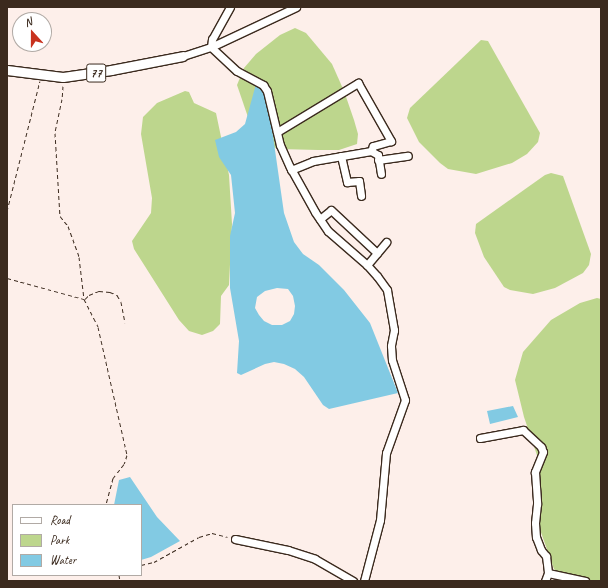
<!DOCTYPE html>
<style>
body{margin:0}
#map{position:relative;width:608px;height:588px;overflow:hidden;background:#fdefea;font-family:Caveat,sans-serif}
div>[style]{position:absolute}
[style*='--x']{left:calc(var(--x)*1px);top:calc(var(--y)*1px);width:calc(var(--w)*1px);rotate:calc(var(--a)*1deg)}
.green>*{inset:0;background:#bdd68d}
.water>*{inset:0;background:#82cae3}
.path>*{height:1px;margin-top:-0.5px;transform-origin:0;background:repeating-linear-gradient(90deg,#3b2a1e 0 4px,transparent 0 7px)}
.roads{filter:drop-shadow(1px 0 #3b2a1e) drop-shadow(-1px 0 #3b2a1e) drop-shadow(0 1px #3b2a1e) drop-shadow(0 -1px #3b2a1e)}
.minor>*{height:7px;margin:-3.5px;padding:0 3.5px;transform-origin:3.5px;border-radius:3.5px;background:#fff}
.major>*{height:9px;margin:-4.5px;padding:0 4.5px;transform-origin:4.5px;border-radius:4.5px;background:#fff}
span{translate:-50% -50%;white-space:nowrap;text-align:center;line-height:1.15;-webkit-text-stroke:3.5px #fff;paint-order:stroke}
.shield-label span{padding:1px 3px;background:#fff;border:1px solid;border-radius:3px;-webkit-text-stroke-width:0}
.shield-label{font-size:13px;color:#3b2a1e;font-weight:700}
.frame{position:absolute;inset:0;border:8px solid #3b2a1e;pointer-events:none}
.legend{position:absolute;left:12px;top:504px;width:130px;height:72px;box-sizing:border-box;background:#fff;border:1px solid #b1aaa5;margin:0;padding:5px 7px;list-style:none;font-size:12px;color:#3b2a1e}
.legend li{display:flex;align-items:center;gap:8px;height:20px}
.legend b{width:20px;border:1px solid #b1aaa5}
.north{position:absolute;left:12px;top:12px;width:40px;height:40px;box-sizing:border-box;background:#fff;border:1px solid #b1aaa5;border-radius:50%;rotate:339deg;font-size:11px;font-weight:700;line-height:16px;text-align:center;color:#3b2a1e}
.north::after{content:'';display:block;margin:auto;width:14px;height:18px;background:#c8321e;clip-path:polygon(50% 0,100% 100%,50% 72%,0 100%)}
</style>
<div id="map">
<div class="green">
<i style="clip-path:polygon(295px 28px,306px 33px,332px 64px,344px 91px,354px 120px,358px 134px,357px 144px,339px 150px,318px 150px,279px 149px,260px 143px,250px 123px,237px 85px,244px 68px,256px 54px,280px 35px)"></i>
<i style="clip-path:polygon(481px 40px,488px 41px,540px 133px,538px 142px,527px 154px,512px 163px,476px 174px,448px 169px,440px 163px,419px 142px,407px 118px,410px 108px)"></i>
<i style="clip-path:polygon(185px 91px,189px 92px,194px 103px,216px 113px,229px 175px,232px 224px,229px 285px,221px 296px,220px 324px,213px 331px,202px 335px,189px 331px,179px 320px,134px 249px,132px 241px,151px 213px,152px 198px,141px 134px,143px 117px,157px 103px)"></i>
<i style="clip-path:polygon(551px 173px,563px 176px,591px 254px,589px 265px,583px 273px,555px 288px,533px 294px,510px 290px,504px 287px,484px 257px,475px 233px,476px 224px,545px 175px)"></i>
<i style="clip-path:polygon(597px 298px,601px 299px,601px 581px,567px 581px,554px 569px,538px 524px,536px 506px,540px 464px,524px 417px,515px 380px,523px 352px,551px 320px,580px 303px)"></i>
</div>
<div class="water">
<i style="clip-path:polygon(evenodd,256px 84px,258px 84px,265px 92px,270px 115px,284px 213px,294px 242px,303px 254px,319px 265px,344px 290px,370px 323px,398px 393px,329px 409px,323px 405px,304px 377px,295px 369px,284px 364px,274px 362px,265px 364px,241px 375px,237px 373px,239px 341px,230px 288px,230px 236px,235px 213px,231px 175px,219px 157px,215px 140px,236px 132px,245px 124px,256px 84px,277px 288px,288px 289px,293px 296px,295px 306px,294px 314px,290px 321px,282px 325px,272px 325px,264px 321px,259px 315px,255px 308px,257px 297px,265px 291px,277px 288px)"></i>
<i style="clip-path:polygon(513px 406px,518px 417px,490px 424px,487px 411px)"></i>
<i style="clip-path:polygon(130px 477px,157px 517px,180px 541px,151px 557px,141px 560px,141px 505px,114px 505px,119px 480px)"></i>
</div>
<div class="path">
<i style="--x:63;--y:86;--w:13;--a:94"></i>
<i style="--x:62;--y:99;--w:35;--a:102"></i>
<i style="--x:55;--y:133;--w:83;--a:86.6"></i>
<i style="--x:60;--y:216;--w:13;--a:51"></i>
<i style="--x:68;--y:226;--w:33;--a:70"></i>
<i style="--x:79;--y:257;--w:42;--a:83.2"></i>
<i style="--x:84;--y:299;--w:31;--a:63"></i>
<i style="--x:98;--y:327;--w:131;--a:77.2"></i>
<i style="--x:127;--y:455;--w:9;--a:108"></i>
<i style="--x:124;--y:464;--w:18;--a:128"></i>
<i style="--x:113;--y:478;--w:28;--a:105"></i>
<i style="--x:7;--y:211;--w:134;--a:-75.8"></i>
<i style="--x:7;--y:278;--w:80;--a:15.3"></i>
<i style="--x:85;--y:299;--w:6;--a:-45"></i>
<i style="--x:89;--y:295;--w:11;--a:-22"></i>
<i style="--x:99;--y:291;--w:11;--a:5"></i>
<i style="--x:110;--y:292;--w:8;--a:23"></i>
<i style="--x:117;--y:295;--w:8;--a:60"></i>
<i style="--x:121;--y:302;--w:21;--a:79"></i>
<i style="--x:141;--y:565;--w:13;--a:-13"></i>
<i style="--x:154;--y:562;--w:51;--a:-29.1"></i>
<i style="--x:199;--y:537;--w:14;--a:-17"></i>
<i style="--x:212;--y:533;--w:16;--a:14"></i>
<i style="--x:96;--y:575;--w:9;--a:0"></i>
<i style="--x:119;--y:575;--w:6;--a:81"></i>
</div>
<div class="roads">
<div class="minor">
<i style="--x:230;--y:7;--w:37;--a:119"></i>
<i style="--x:212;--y:39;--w:8;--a:97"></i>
<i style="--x:211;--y:47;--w:35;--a:43"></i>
<i style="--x:237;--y:71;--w:30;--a:28"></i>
<i style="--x:263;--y:85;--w:7;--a:56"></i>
<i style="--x:267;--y:91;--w:56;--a:76.5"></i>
<i style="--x:280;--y:145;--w:24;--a:66"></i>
<i style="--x:290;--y:167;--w:51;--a:60.9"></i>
<i style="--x:315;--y:212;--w:23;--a:56"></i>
<i style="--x:328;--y:231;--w:52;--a:41.1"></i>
<i style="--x:367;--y:265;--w:15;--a:48"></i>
<i style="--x:377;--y:276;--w:17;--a:54"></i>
<i style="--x:387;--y:290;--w:41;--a:80.1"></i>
<i style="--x:394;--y:330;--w:16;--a:101"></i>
<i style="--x:391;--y:346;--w:14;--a:86"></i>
<i style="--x:392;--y:360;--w:42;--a:72"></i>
<i style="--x:405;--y:400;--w:56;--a:109.7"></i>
<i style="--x:386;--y:453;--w:67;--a:95.1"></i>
<i style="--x:380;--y:520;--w:63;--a:104.7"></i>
<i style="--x:183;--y:56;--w:29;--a:-18"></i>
<i style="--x:211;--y:47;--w:94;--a:-25.2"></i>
<i style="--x:277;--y:132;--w:95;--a:-31.2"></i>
<i style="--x:358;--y:83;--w:67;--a:60.4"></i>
<i style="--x:391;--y:141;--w:19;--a:164"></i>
<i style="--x:373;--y:146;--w:5;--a:112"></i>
<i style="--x:341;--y:156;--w:27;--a:77"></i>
<i style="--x:347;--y:182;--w:12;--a:-5"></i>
<i style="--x:359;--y:181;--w:15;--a:82"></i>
<i style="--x:378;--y:160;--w:30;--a:-8"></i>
<i style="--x:291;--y:170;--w:24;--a:-22"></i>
<i style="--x:313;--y:161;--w:59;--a:-9.8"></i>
<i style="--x:371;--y:151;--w:8;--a:30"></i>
<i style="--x:378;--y:155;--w:19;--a:81"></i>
<i style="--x:320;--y:219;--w:14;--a:-39"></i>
<i style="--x:331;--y:210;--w:63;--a:43.1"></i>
<i style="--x:367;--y:265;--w:30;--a:-50"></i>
<i style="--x:480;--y:438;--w:44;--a:-10.5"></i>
<i style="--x:523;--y:430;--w:25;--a:43"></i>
<i style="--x:541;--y:447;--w:5;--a:68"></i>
<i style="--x:543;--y:452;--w:22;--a:112"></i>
<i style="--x:535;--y:472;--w:32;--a:86"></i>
<i style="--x:537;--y:504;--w:19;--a:96"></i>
<i style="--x:535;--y:523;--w:14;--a:86"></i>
<i style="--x:536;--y:537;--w:14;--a:69"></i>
<i style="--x:541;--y:550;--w:8;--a:50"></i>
<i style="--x:546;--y:556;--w:17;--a:83"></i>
<i style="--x:548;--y:573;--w:9;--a:111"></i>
<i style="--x:235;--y:539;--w:54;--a:11.7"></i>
<i style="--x:288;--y:550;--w:28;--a:18"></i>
<i style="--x:315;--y:559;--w:44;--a:30.1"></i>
<i style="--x:548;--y:573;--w:38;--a:12"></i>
</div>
<div class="major">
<i style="--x:7;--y:70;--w:56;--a:7.1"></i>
<i style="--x:63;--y:77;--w:49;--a:-8.3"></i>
<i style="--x:111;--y:70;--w:73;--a:-11"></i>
</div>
</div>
<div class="shield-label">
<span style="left:96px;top:73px">77</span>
</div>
<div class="frame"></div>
<ul class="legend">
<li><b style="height:5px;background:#fff"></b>Road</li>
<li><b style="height:11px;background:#bdd68d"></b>Park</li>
<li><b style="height:11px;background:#82cae3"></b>Water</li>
</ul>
<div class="north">N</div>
</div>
